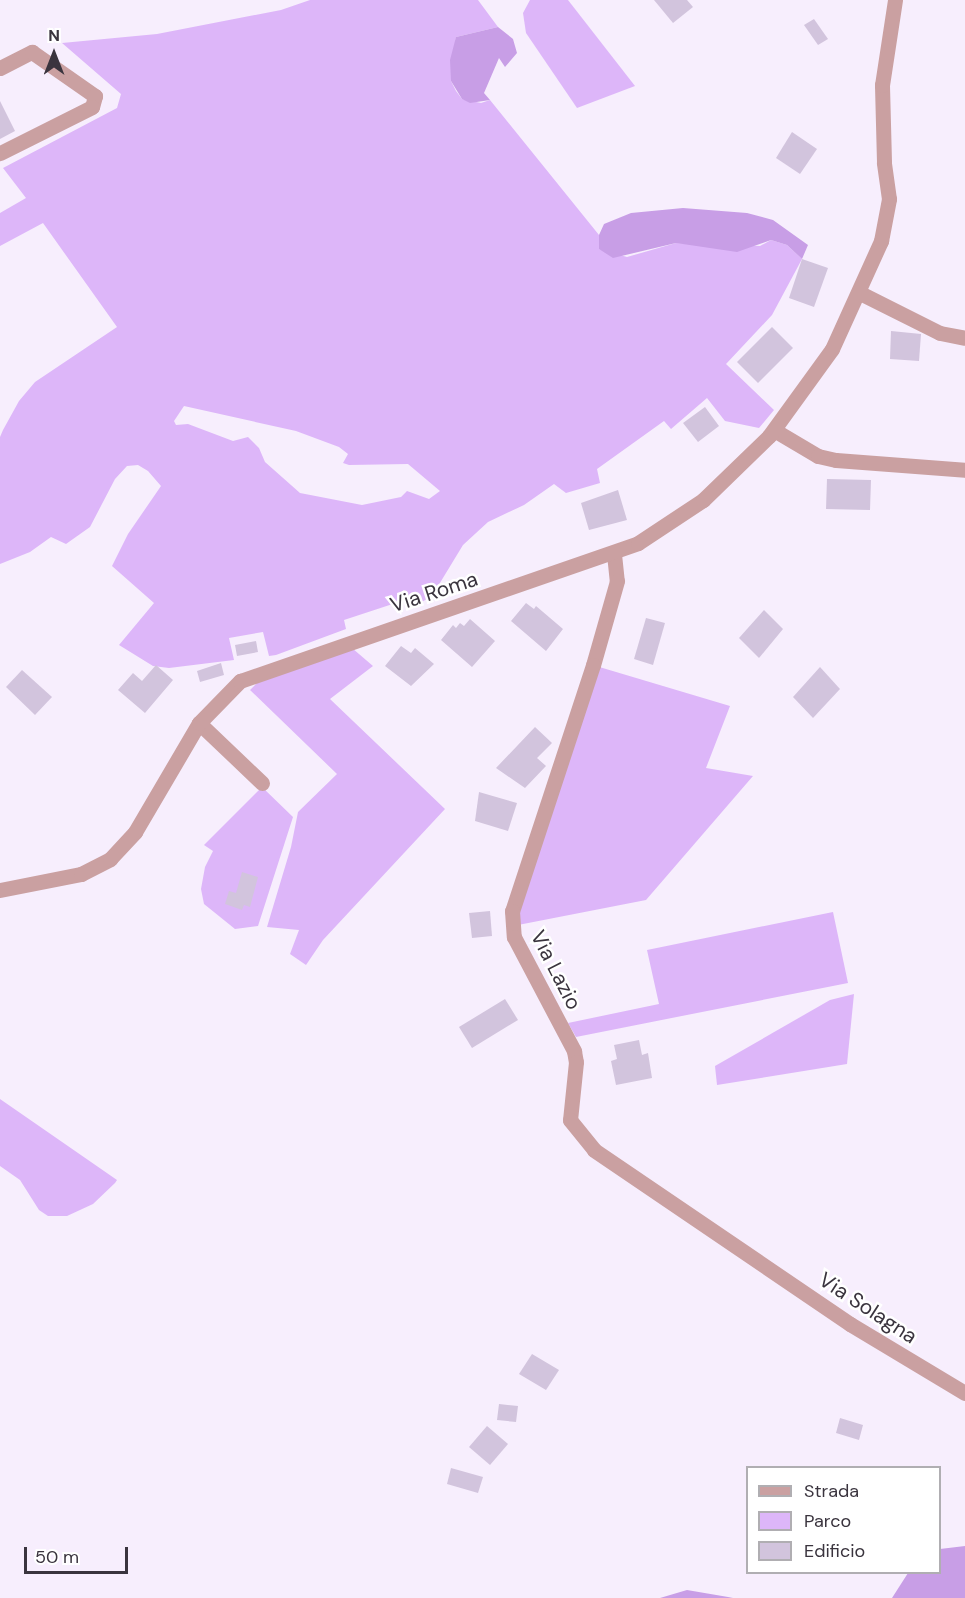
<!DOCTYPE html>
<style>
body{margin:0}
#map{position:relative;width:965px;height:1598px;overflow:hidden;background:#f7eefd;font-family:"DM Sans",sans-serif}
div>[style]{position:absolute}
[style*='--x']{left:calc(var(--x)*1px);top:calc(var(--y)*1px);width:calc(var(--w)*1px);rotate:calc(var(--a)*1deg)}
.green>*{inset:0;background:#ddb6f9}
.forest>*{inset:0;background:#c89ee6}
.building>*{inset:0;background:#d2c4dd}
.minor>*{height:15px;margin:-7.5px;padding:0 7.5px;transform-origin:7.5px;border-radius:7.5px;background:#caa0a1}
span{translate:-50% -50%;white-space:nowrap;text-align:center;line-height:1.15;-webkit-text-stroke:5px #fff;paint-order:stroke}
.street-label{font-size:21px;color:#3a343e}
.legend{position:absolute;left:746px;top:1466px;width:195px;height:108px;box-sizing:border-box;background:#fff;border:2px solid #b0aeb2;margin:0;padding:8px 10px;list-style:none;font-size:18px;color:#3a343e}
.legend li{display:flex;align-items:center;gap:12px;height:30px}
.legend b{width:30px;border:2px solid #b0aeb2}
.north{position:absolute;left:24px;top:24px;width:60px;height:60px;-webkit-text-stroke:4px #fff;paint-order:stroke;rotate:0deg;font-size:16px;font-weight:700;line-height:24px;text-align:center;color:#3a343e}
.north::after{content:'';display:block;margin:auto;width:21px;height:27px;background:#3a343e;clip-path:polygon(50% 0,100% 100%,50% 72%,0 100%)}
.scale{position:absolute;left:24px;top:1547px;width:104px;height:27px;box-sizing:border-box;border:3px solid #3a343e;border-top:0;padding-left:8px;font-size:18px;line-height:21px;white-space:nowrap;color:#3a343e;-webkit-text-stroke:4px #fff;paint-order:stroke}
</style>
<div id="map">
<div class="green">
<i style="clip-path:polygon(evenodd,310px 0,478px 0,498px 27px,456px 37px,451px 81px,456px 91px,462px 99px,481px 103px,490px 100px,599px 235px,599px 249px,627px 257px,676px 243px,760px 246px,771px 240px,787px 245px,802px 259px,772px 315px,726px 364px,774px 410px,759px 428px,725px 421px,707px 398px,671px 429px,664px 421px,597px 469px,600px 483px,566px 493px,554px 484px,524px 505px,488px 522px,463px 545px,432px 596px,420px 603px,417px 596px,344px 620px,346px 629px,276px 655px,269px 656px,263px 632px,229px 638px,234px 660px,169px 668px,153px 666px,119px 645px,154px 603px,112px 566px,128px 534px,161px 486px,148px 471px,138px 465px,127px 466px,115px 479px,90px 527px,66px 544px,51px 537px,30px 552px,0 564px,0 437px,3px 430px,19px 401px,35px 382px,117px 327px,43px 223px,0 246px,0 213px,26px 198px,3px 168px,117px 108px,121px 94px,62px 43px,157px 34px,281px 10px,310px 0,184px 406px,296px 431px,339px 447px,348px 454px,343px 463px,349px 465px,408px 464px,440px 491px,429px 499px,407px 491px,401px 497px,362px 505px,300px 493px,265px 462px,259px 448px,248px 437px,233px 441px,188px 424px,176px 425px,174px 421px,184px 406px)"></i>
<i style="clip-path:polygon(530px 0,568px 0,635px 86px,577px 108px,526px 33px,523px 13px)"></i>
<i style="clip-path:polygon(352px 648px,373px 666px,330px 699px,445px 809px,323px 940px,306px 965px,290px 954px,299px 930px,267px 927px,291px 847px,298px 812px,337px 774px,250px 690px,258px 682px)"></i>
<i style="clip-path:polygon(596px 666px,730px 706px,706px 768px,753px 776px,646px 900px,518px 925px,516px 908px)"></i>
<i style="clip-path:polygon(262px 787px,293px 817px,258px 926px,235px 929px,204px 904px,201px 889px,205px 867px,213px 851px,204px 845px)"></i>
<i style="clip-path:polygon(833px 912px,848px 983px,576px 1037px,568px 1023px,659px 1004px,647px 950px)"></i>
<i style="clip-path:polygon(854px 994px,847px 1064px,717px 1085px,715px 1066px,830px 1000px)"></i>
<i style="clip-path:polygon(0 1099px,117px 1180px,115px 1183px,93px 1204px,67px 1216px,48px 1216px,39px 1210px,20px 1180px,0 1166px)"></i>
</div>
<div class="forest">
<i style="clip-path:polygon(498px 27px,513px 39px,517px 53px,505px 67px,499px 58px,484px 93px,490px 100px,470px 103px,462px 99px,451px 81px,450px 60px,456px 37px)"></i>
<i style="clip-path:polygon(683px 208px,747px 213px,773px 220px,808px 245px,802px 259px,787px 245px,771px 240px,737px 252px,676px 243px,613px 258px,599px 249px,599px 235px,604px 224px,631px 213px)"></i>
<i style="clip-path:polygon(965px 1546px,965px 1598px,892px 1598px,908px 1573px,940px 1572px,940px 1549px)"></i>
<i style="clip-path:polygon(687px 1590px,728px 1597px,733px 1598px,660px 1598px)"></i>
</div>
<div class="building">
<i style="clip-path:polygon(654px 0,687px 0,693px 7px,673px 23px)"></i>
<i style="clip-path:polygon(814px 19px,828px 39px,818px 45px,804px 25px)"></i>
<i style="clip-path:polygon(0 101px,15px 131px,0 139px)"></i>
<i style="clip-path:polygon(792px 132px,817px 149px,800px 174px,776px 158px)"></i>
<i style="clip-path:polygon(802px 259px,828px 268px,814px 307px,789px 298px)"></i>
<i style="clip-path:polygon(772px 327px,793px 348px,758px 383px,737px 362px)"></i>
<i style="clip-path:polygon(891px 331px,921px 334px,919px 361px,890px 359px)"></i>
<i style="clip-path:polygon(705px 407px,719px 426px,698px 442px,683px 423px)"></i>
<i style="clip-path:polygon(827px 479px,871px 480px,870px 510px,826px 509px)"></i>
<i style="clip-path:polygon(618px 490px,627px 520px,589px 530px,581px 503px)"></i>
<i style="clip-path:polygon(526px 603px,534px 609px,536px 606px,563px 629px,546px 651px,511px 621px)"></i>
<i style="clip-path:polygon(764px 610px,783px 629px,759px 658px,739px 638px)"></i>
<i style="clip-path:polygon(646px 618px,665px 623px,653px 665px,634px 659px)"></i>
<i style="clip-path:polygon(470px 619px,495px 641px,472px 667px,441px 640px,453px 625px,456px 628px,460px 623px,464px 626px)"></i>
<i style="clip-path:polygon(256px 641px,258px 652px,237px 656px,235px 645px)"></i>
<i style="clip-path:polygon(401px 646px,411px 653px,415px 648px,434px 664px,411px 686px,385px 666px)"></i>
<i style="clip-path:polygon(221px 663px,224px 675px,200px 682px,197px 671px)"></i>
<i style="clip-path:polygon(156px 665px,173px 680px,145px 713px,118px 690px,133px 673px,142px 681px)"></i>
<i style="clip-path:polygon(820px 667px,840px 689px,813px 718px,793px 697px)"></i>
<i style="clip-path:polygon(22px 670px,52px 697px,35px 715px,6px 687px)"></i>
<i style="clip-path:polygon(535px 727px,552px 743px,537px 758px,546px 766px,525px 788px,496px 768px)"></i>
<i style="clip-path:polygon(479px 792px,517px 803px,508px 831px,475px 821px)"></i>
<i style="clip-path:polygon(242px 872px,258px 877px,250px 907px,244px 905px,242px 910px,225px 904px,229px 891px,236px 893px)"></i>
<i style="clip-path:polygon(490px 911px,492px 936px,472px 938px,469px 913px)"></i>
<i style="clip-path:polygon(505px 999px,518px 1020px,472px 1048px,459px 1027px)"></i>
<i style="clip-path:polygon(639px 1040px,642px 1055px,648px 1053px,652px 1078px,616px 1085px,611px 1061px,617px 1059px,614px 1045px)"></i>
<i style="clip-path:polygon(532px 1354px,559px 1370px,546px 1390px,519px 1374px)"></i>
<i style="clip-path:polygon(499px 1404px,518px 1406px,516px 1422px,497px 1420px)"></i>
<i style="clip-path:polygon(840px 1418px,863px 1425px,859px 1440px,836px 1433px)"></i>
<i style="clip-path:polygon(487px 1426px,508px 1444px,490px 1465px,469px 1447px)"></i>
<i style="clip-path:polygon(451px 1468px,483px 1477px,478px 1493px,447px 1484px)"></i>
</div>
<div class="minor">
<i style="--x:0;--y:68;--w:36;--a:-27"></i>
<i style="--x:32;--y:52;--w:77;--a:34.9"></i>
<i style="--x:95;--y:96;--w:11;--a:105"></i>
<i style="--x:92;--y:107;--w:103;--a:153.4"></i>
<i style="--x:860;--y:293;--w:89;--a:26.6"></i>
<i style="--x:940;--y:333;--w:25;--a:11"></i>
<i style="--x:774;--y:430;--w:51;--a:30.6"></i>
<i style="--x:818;--y:456;--w:18;--a:13"></i>
<i style="--x:836;--y:460;--w:129;--a:4.4"></i>
<i style="--x:614;--y:554;--w:27;--a:84"></i>
<i style="--x:617;--y:581;--w:87;--a:105.9"></i>
<i style="--x:593;--y:665;--w:259;--a:108.2"></i>
<i style="--x:512;--y:911;--w:26;--a:86"></i>
<i style="--x:514;--y:937;--w:129;--a:62.2"></i>
<i style="--x:574;--y:1051;--w:11;--a:80"></i>
<i style="--x:576;--y:1062;--w:58;--a:95.9"></i>
<i style="--x:570;--y:1120;--w:38;--a:51"></i>
<i style="--x:594;--y:1150;--w:310;--a:34.2"></i>
<i style="--x:850;--y:1324;--w:134;--a:31"></i>
<i style="--x:199;--y:723;--w:87;--a:43.6"></i>
<i style="--x:0;--y:890;--w:83;--a:-11.2"></i>
<i style="--x:81;--y:874;--w:33;--a:-27"></i>
<i style="--x:110;--y:859;--w:37;--a:-47"></i>
<i style="--x:135;--y:832;--w:126;--a:-59.6"></i>
<i style="--x:199;--y:723;--w:59;--a:-45.7"></i>
<i style="--x:240;--y:681;--w:421;--a:-19.1"></i>
<i style="--x:638;--y:543;--w:78;--a:-33.5"></i>
<i style="--x:703;--y:500;--w:92;--a:-44.1"></i>
<i style="--x:769;--y:436;--w:107;--a:-54.1"></i>
<i style="--x:832;--y:349;--w:119;--a:-65.6"></i>
<i style="--x:881;--y:241;--w:43;--a:-79.2"></i>
<i style="--x:889;--y:199;--w:37;--a:-98"></i>
<i style="--x:884;--y:162;--w:77;--a:-91.5"></i>
<i style="--x:882;--y:85;--w:86;--a:-81.3"></i>
</div>
<div class="street-label">
<span style="left:434px;top:592px;rotate:-18deg">Via Roma</span>
<span style="left:556px;top:970px;rotate:63deg">Via Lazio</span>
<span style="left:868px;top:1308px;rotate:33deg">Via Solagna</span>
</div>
<ul class="legend">
<li><b style="height:8px;background:#caa0a1"></b>Strada</li>
<li><b style="height:16px;background:#ddb6f9"></b>Parco</li>
<li><b style="height:16px;background:#d2c4dd"></b>Edificio</li>
</ul>
<div class="north">N</div>
<div class="scale">50 m</div>
</div>
